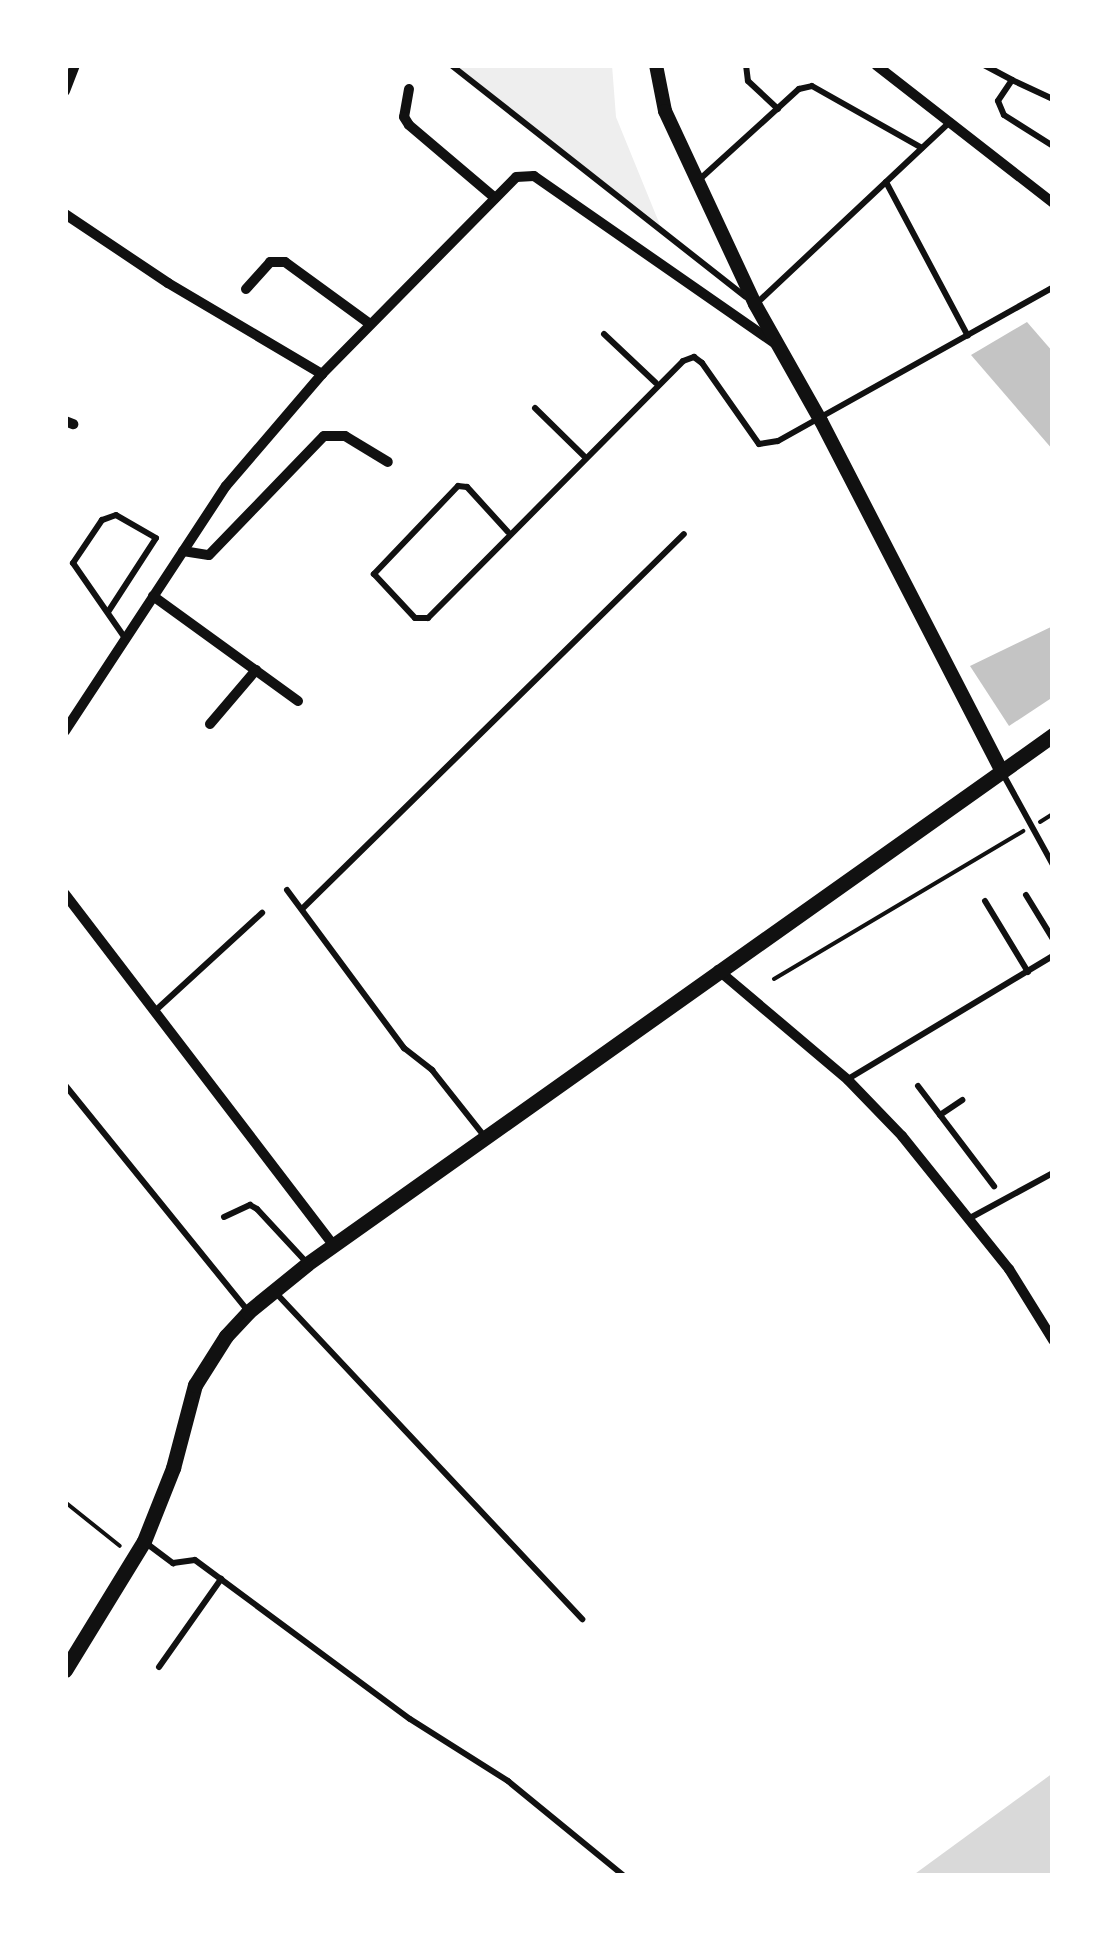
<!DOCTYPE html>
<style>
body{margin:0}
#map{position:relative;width:1118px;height:1941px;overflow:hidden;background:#fff;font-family:Montserrat,sans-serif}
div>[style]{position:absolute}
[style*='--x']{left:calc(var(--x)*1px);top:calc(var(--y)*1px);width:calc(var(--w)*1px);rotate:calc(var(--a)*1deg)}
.green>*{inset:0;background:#eee}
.water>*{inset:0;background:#d9d9d9}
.building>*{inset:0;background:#c4c4c4}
.path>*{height:4px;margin:-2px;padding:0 2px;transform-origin:2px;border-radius:2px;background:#111}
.service>*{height:6px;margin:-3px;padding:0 3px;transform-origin:3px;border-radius:3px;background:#111}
.minor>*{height:10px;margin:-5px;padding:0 5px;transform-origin:5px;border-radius:5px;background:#111}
.tertiary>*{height:14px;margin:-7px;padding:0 7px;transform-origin:7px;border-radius:7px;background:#111}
.secondary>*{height:15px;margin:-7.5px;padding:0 7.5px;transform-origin:7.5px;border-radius:7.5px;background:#111}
span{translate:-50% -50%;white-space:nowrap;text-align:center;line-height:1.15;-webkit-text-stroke:10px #fff;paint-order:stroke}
.frame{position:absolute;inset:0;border:68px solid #fff;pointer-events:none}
</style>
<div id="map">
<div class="green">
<i style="clip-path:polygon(451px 65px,612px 65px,616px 117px,660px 225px)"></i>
</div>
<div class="water">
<i style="clip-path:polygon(1053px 1773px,1053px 1876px,912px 1876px)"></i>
</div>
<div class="building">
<i style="clip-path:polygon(1027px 322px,1053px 352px,1053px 450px,971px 355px)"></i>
<i style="clip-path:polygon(1053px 626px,1053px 697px,1009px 726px,970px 666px)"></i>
</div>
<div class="path">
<i style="--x:1040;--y:822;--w:15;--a:-32"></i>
<i style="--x:774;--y:979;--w:290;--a:-30.7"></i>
<i style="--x:65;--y:1502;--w:70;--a:38.7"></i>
</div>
<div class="service">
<i style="--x:451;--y:65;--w:375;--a:38.2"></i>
<i style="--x:746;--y:65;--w:16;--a:83"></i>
<i style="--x:748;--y:81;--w:41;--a:43"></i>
<i style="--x:984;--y:65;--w:32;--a:28"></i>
<i style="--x:1012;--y:80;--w:25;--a:124"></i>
<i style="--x:998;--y:101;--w:15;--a:67"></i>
<i style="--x:1004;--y:115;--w:58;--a:32.3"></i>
<i style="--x:1012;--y:80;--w:45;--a:24.9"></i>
<i style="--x:700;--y:179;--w:134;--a:-42.3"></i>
<i style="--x:799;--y:89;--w:13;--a:-13"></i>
<i style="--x:812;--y:86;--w:126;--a:29.4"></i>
<i style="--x:886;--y:182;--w:174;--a:62"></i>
<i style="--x:756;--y:304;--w:267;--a:-43.2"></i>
<i style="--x:604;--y:334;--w:71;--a:43.3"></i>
<i style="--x:535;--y:408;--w:69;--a:44.4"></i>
<i style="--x:508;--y:532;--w:61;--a:-132.3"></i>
<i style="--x:467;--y:487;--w:9;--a:-174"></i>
<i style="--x:458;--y:486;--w:122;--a:133.7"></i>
<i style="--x:374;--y:574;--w:60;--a:47"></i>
<i style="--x:415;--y:618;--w:13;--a:0"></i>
<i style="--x:428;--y:618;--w:362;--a:-45.2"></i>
<i style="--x:683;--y:361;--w:12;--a:-20"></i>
<i style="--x:694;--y:357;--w:10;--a:37"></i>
<i style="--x:702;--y:363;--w:99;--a:54.9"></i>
<i style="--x:759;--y:444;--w:19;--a:-9"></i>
<i style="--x:778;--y:441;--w:315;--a:-29.2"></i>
<i style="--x:108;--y:612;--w:88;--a:-57"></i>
<i style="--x:156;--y:538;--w:46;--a:-150.1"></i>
<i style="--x:116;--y:515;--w:15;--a:160"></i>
<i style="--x:102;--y:520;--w:52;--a:124"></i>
<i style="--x:73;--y:563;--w:91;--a:55.3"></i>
<i style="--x:1003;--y:774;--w:104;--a:61.2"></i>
<i style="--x:287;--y:890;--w:197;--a:53.5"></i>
<i style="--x:404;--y:1048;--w:36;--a:38"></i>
<i style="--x:432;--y:1070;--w:85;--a:51.7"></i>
<i style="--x:1026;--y:895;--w:52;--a:58.5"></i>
<i style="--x:985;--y:901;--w:83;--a:58.8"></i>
<i style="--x:302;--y:909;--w:535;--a:-44.47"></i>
<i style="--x:156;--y:1010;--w:144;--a:-42.5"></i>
<i style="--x:848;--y:1079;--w:239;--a:-31"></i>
<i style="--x:65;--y:1085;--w:291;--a:51"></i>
<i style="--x:918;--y:1086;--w:126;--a:52.8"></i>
<i style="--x:940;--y:1115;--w:27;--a:-34"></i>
<i style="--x:224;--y:1217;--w:29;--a:-25"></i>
<i style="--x:250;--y:1205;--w:8;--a:30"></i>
<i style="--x:257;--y:1209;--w:72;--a:47.2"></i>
<i style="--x:970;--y:1218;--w:94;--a:-28.5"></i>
<i style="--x:275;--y:1292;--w:449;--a:46.8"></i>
<i style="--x:146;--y:1543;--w:34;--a:37"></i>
<i style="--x:173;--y:1563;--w:22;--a:-8"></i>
<i style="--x:195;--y:1560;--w:267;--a:36.5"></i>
<i style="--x:410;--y:1719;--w:116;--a:32.3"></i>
<i style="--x:508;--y:1781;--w:150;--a:39.3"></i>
<i style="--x:159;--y:1667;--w:108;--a:-54.8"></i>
</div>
<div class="minor">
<i style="--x:876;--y:65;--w:224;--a:37.9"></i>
<i style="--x:409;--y:89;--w:28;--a:100"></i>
<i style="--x:404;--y:117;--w:9;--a:58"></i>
<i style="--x:409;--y:125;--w:113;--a:40.3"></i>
<i style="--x:65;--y:91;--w:28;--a:-69"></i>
<i style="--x:65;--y:214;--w:124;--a:33.8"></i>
<i style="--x:168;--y:283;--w:179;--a:30.6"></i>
<i style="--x:246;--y:289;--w:36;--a:-48"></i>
<i style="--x:270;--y:262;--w:15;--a:0"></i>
<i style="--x:285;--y:262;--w:105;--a:36.1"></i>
<i style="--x:65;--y:421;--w:9;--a:21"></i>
<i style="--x:183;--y:551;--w:26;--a:9"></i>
<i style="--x:209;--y:555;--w:165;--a:-46"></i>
<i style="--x:324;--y:436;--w:21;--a:0"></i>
<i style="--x:345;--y:436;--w:50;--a:31.2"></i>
<i style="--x:153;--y:596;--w:179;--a:35.9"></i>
<i style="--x:210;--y:724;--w:71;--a:-49.6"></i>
<i style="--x:65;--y:731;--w:293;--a:-56.7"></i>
<i style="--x:226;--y:486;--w:148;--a:-49.4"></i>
<i style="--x:322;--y:374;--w:276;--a:-45.4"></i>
<i style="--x:516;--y:177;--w:18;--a:-3"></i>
<i style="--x:534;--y:176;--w:296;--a:34.8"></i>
<i style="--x:65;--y:894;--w:443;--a:52.6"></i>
<i style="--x:718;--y:970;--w:170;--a:40.2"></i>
<i style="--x:848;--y:1080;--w:78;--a:46"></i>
<i style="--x:902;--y:1136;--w:171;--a:51.2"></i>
<i style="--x:1009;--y:1269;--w:84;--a:58.2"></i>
</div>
<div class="tertiary">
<i style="--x:656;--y:65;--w:47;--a:78.9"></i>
<i style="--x:665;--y:111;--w:213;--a:65"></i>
<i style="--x:755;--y:304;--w:134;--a:60.6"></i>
<i style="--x:821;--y:421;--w:393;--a:62.7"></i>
</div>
<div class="secondary">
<i style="--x:65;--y:1670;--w:151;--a:-58.5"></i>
<i style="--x:144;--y:1541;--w:79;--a:-68.3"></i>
<i style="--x:173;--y:1468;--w:86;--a:-75.2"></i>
<i style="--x:195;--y:1385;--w:58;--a:-57.7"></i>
<i style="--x:226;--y:1336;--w:33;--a:-47"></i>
<i style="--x:248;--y:1312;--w:76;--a:-39.1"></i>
<i style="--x:307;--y:1264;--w:915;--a:-35.34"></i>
</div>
<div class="frame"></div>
</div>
